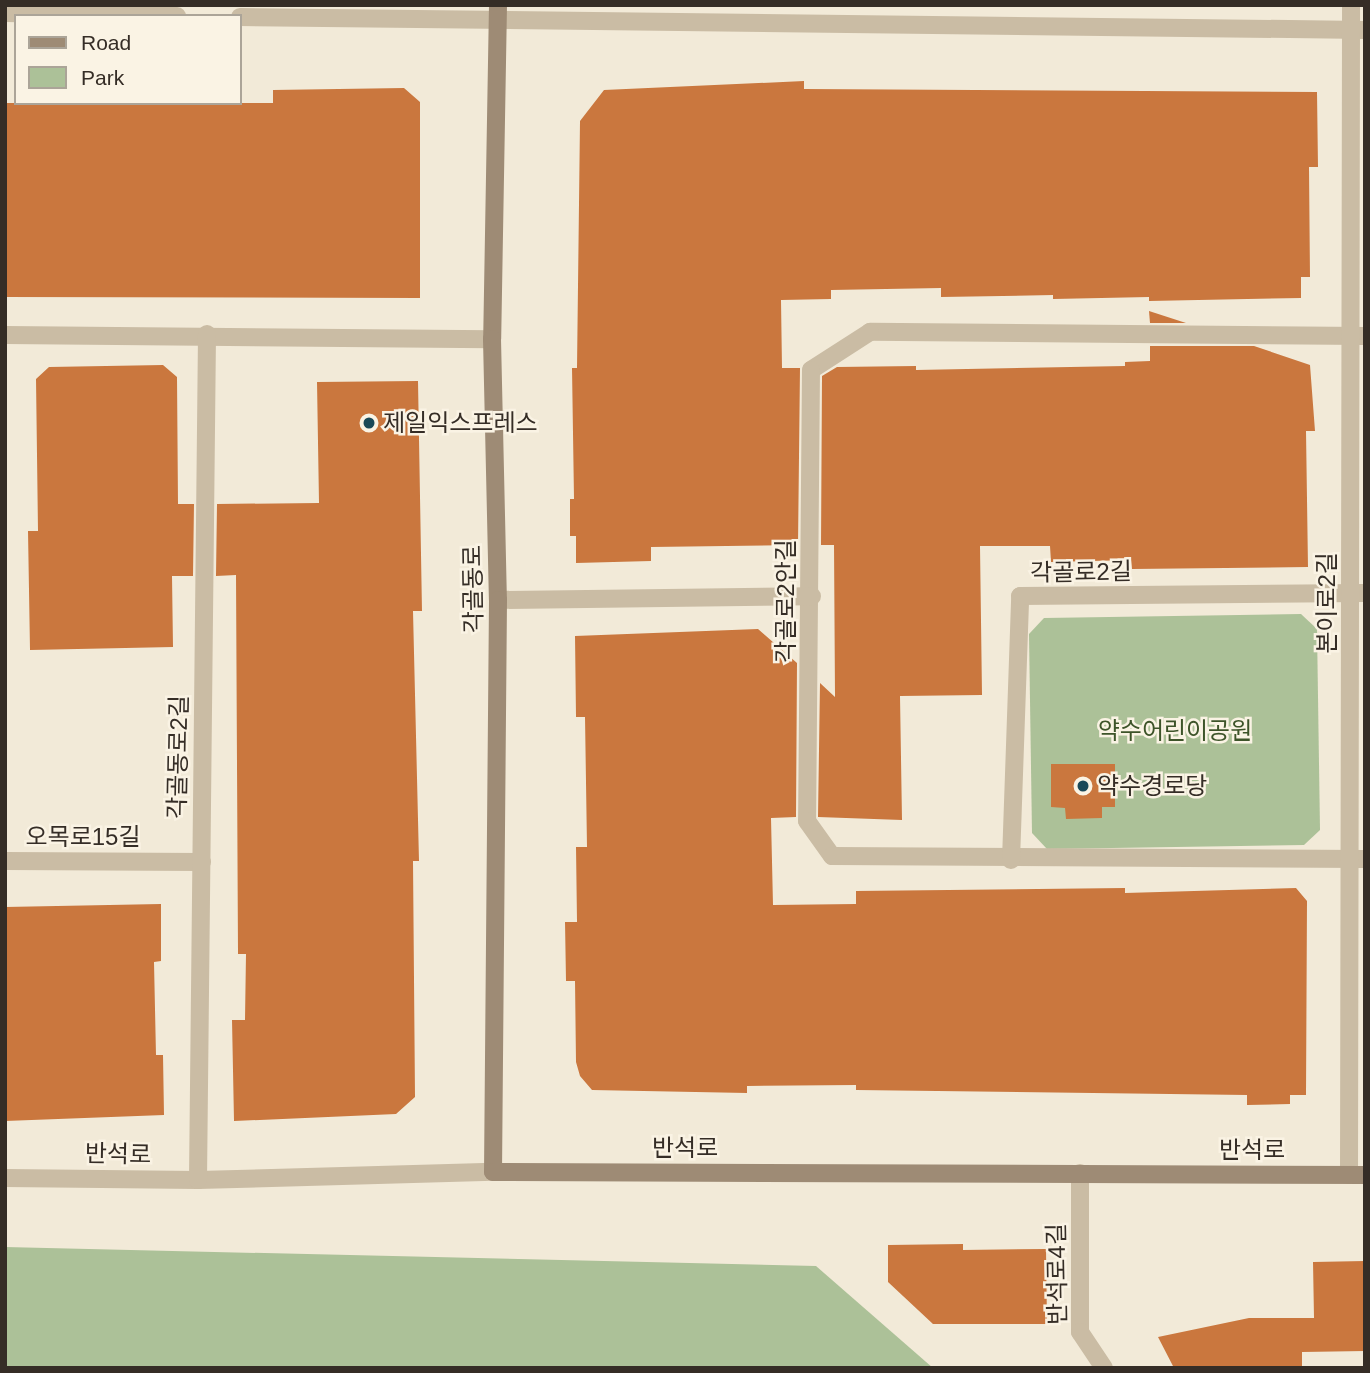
<!DOCTYPE html>
<meta charset="utf-8">
<style>
body{margin:0}
#map{position:relative;width:1370px;height:1373px;overflow:hidden;background:#f2ead8;font-family:Arial,"Noto Sans KR",sans-serif}
div>[style]{position:absolute}
[style*='--x']{left:calc(var(--x)*1px);top:calc(var(--y)*1px);width:calc(var(--w)*1px);rotate:calc(var(--a)*1deg)}
.green>*{inset:0;background:#acc198}
.building>*{inset:0;background:#ca773e}
.street>*{height:18px;margin:-9px;padding:0 9px;transform-origin:9px;border-radius:9px;background:#cabca4}
.secondary>*{height:18px;margin:-9px;padding:0 9px;transform-origin:9px;border-radius:9px;background:#9e8b75}
.dots>*{width:19px;height:19px;translate:-50% -50%;box-sizing:border-box;border:4px solid #faf3e4;border-radius:50%}
span{translate:-50% -50%;white-space:nowrap;text-align:center;line-height:1.15;-webkit-text-stroke:5px #faf3e4;paint-order:stroke}
.poi-label{font-size:24px;color:#352d26}
.left{translate:0 -50%;text-align:left}
.street-label{font-size:24px;color:#352d26}
.park-label{font-size:24px;color:#3d5429}
.frame{position:absolute;inset:0;border:7px solid #352d26;pointer-events:none}
.legend{position:absolute;left:14px;top:14px;width:228px;height:91px;box-sizing:border-box;background:#faf3e4;border:2px solid #aba498;margin:0;padding:9px 12px;list-style:none;font-size:21px;color:#352d26}
.legend li{display:flex;align-items:center;gap:14px;height:35px}
.legend b{width:35px;border:2px solid #aba498}
</style>
<div id="map">
<div class="green">
<i style="clip-path:polygon(1301px 614px,1317px 629px,1320px 830px,1304px 845px,1047px 849px,1032px 833px,1029px 634px,1044px 618px)"></i>
<i style="clip-path:polygon(5px 1247px,816px 1266px,933px 1368px,5px 1368px)"></i>
</div>
<div class="building">
<i style="clip-path:polygon(804px 81px,804px 89px,1317px 92px,1318px 167px,1309px 167px,1310px 277px,1301px 277px,1301px 298px,1149px 301px,1149px 297px,1053px 299px,1053px 295px,941px 297px,941px 288px,831px 290px,831px 299px,781px 300px,782px 368px,800px 368px,798px 545px,651px 547px,651px 561px,576px 563px,576px 536px,570px 536px,570px 499px,574px 499px,572px 368px,577px 368px,580px 121px,604px 90px)"></i>
<i style="clip-path:polygon(404px 88px,420px 102px,420px 298px,5px 297px,5px 103px,273px 103px,273px 90px)"></i>
<i style="clip-path:polygon(1149px 311px,1186px 323px,1150px 323px)"></i>
<i style="clip-path:polygon(1150px 346px,1254px 346px,1310px 365px,1315px 431px,1306px 431px,1308px 567px,1132px 569px,1131px 560px,1051px 562px,1050px 546px,980px 546px,982px 695px,900px 696px,902px 820px,818px 817px,820px 683px,835px 697px,834px 545px,821px 545px,822px 376px,837px 367px,916px 366px,916px 370px,1125px 366px,1125px 362px,1150px 361px)"></i>
<i style="clip-path:polygon(163px 365px,177px 377px,178px 504px,194px 504px,193px 576px,172px 576px,173px 647px,30px 650px,28px 531px,38px 531px,36px 379px,49px 367px)"></i>
<i style="clip-path:polygon(418px 381px,422px 611px,413px 611px,419px 861px,413px 861px,415px 1097px,396px 1114px,234px 1121px,232px 1020px,245px 1020px,246px 954px,238px 954px,236px 575px,216px 576px,217px 504px,319px 503px,317px 382px)"></i>
<i style="clip-path:polygon(758px 629px,797px 663px,796px 817px,771px 818px,773px 905px,856px 904px,856px 891px,1125px 888px,1125px 893px,1296px 888px,1307px 901px,1306px 1095px,1290px 1095px,1290px 1104px,1247px 1105px,1247px 1095px,856px 1090px,856px 1085px,747px 1086px,747px 1093px,592px 1090px,580px 1076px,576px 1062px,575px 981px,566px 981px,565px 922px,577px 922px,576px 847px,587px 847px,585px 717px,576px 717px,575px 636px)"></i>
<i style="clip-path:polygon(1051px 764px,1115px 764px,1115px 807px,1102px 807px,1102px 818px,1066px 819px,1065px 808px,1051px 807px)"></i>
<i style="clip-path:polygon(161px 904px,161px 961px,154px 962px,155px 1009px,156px 1055px,163px 1055px,164px 1115px,5px 1121px,5px 907px)"></i>
<i style="clip-path:polygon(963px 1244px,963px 1250px,1046px 1249px,1047px 1324px,933px 1324px,888px 1282px,888px 1245px)"></i>
<i style="clip-path:polygon(1365px 1261px,1365px 1351px,1302px 1352px,1302px 1368px,1174px 1368px,1158px 1337px,1249px 1318px,1314px 1318px,1313px 1262px)"></i>
</div>
<div class="street">
<i style="--x:5;--y:13;--w:172;--a:1"></i>
<i style="--x:240;--y:17;--w:1125;--a:0.66"></i>
<i style="--x:5;--y:335;--w:487;--a:0.5"></i>
<i style="--x:1365;--y:336;--w:495;--a:-179.5"></i>
<i style="--x:870;--y:332;--w:70;--a:147.2"></i>
<i style="--x:811;--y:370;--w:451;--a:90.5"></i>
<i style="--x:807;--y:821;--w:43;--a:54.5"></i>
<i style="--x:832;--y:856;--w:533;--a:0.32"></i>
<i style="--x:498;--y:600;--w:314;--a:-0.7"></i>
<i style="--x:1011;--y:860;--w:264;--a:-88"></i>
<i style="--x:1020;--y:596;--w:345;--a:-0.5"></i>
<i style="--x:5;--y:861;--w:197;--a:0.3"></i>
<i style="--x:1080;--y:1173;--w:159;--a:90"></i>
<i style="--x:1080;--y:1332;--w:43;--a:56.3"></i>
<i style="--x:1349;--y:1175;--w:1170;--a:-89.9"></i>
<i style="--x:5;--y:1178;--w:193;--a:0.6"></i>
<i style="--x:198;--y:1180;--w:295;--a:-1.6"></i>
<i style="--x:198;--y:1180;--w:846;--a:-89.39"></i>
</div>
<div class="secondary">
<i style="--x:498;--y:5;--w:334;--a:91"></i>
<i style="--x:492;--y:339;--w:261;--a:88.7"></i>
<i style="--x:498;--y:600;--w:572;--a:90.5"></i>
<i style="--x:493;--y:1172;--w:872;--a:0.2"></i>
</div>
<div class="dots">
<i style="left:369px;top:423px;background:#1a4958"></i>
<i style="left:1083px;top:786px;background:#1a4958"></i>
</div>
<div class="poi-label">
<span class="left" style="left:383px;top:423px">제일익스프레스</span>
<span class="left" style="left:1097px;top:786px">약수경로당</span>
</div>
<div class="street-label">
<span style="left:1081px;top:572px;rotate:-1deg">각골로2길</span>
<span style="left:473px;top:589px;rotate:-91deg">각골동로</span>
<span style="left:786px;top:601px;rotate:-90deg">각골로2안길</span>
<span style="left:1327px;top:603px;rotate:-90deg">본이로2길</span>
<span style="left:178px;top:757px;rotate:-89deg">각골동로2길</span>
<span style="left:83px;top:837px">오목로15길</span>
<span style="left:685px;top:1148px">반석로</span>
<span style="left:1252px;top:1150px">반석로</span>
<span style="left:118px;top:1154px;rotate:1deg">반석로</span>
<span style="left:1057px;top:1274px;rotate:-91deg">반석로4길</span>
</div>
<div class="park-label">
<span style="left:1175px;top:731px">약수어린이공원</span>
</div>
<div class="frame"></div>
<ul class="legend">
<li><b style="height:9px;background:#9e8b75"></b>Road</li>
<li><b style="height:19px;background:#acc198"></b>Park</li>
</ul>
</div>
